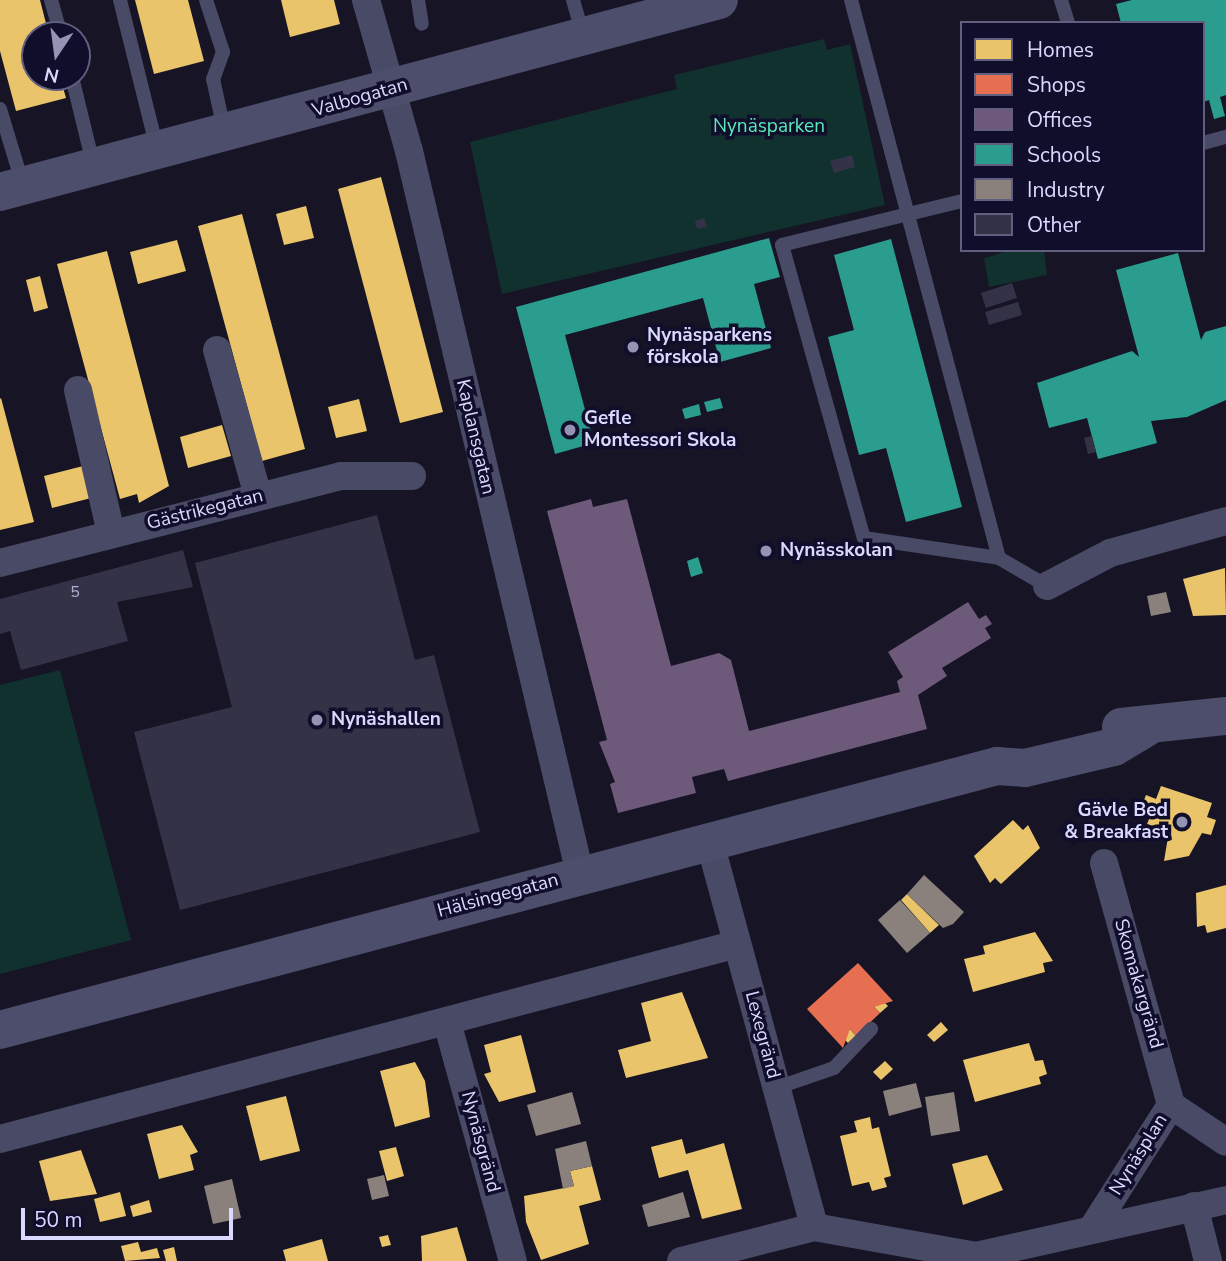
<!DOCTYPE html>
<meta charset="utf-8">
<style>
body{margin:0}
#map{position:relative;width:1226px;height:1261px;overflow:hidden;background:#161425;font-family:"Nunito Sans",sans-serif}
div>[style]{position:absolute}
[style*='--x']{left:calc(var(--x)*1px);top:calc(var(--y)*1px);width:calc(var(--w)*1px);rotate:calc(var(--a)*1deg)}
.green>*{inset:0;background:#11312f}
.homes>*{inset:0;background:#e9c46a}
.shops>*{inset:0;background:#e76f51}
.offices>*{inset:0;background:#6d597a}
.schools>*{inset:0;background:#2a9d8f}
.industry>*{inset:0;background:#8a817c}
.building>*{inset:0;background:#343246}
.lane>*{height:14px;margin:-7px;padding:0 7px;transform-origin:7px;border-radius:7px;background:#494a66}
.street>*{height:28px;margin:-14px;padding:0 14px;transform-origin:14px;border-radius:14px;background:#494a66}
.secondary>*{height:38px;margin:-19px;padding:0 19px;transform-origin:19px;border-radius:19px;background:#4d4e6b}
.dots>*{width:19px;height:19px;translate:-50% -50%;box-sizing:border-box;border:4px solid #110e2b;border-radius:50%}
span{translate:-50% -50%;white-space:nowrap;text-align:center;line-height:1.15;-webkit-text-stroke:7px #110e2b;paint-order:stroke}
.number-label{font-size:16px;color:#b0aed1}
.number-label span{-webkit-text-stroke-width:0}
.street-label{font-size:19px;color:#d9d8ff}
.park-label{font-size:19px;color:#58ebba}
.poi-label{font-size:19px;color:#d9d8ff;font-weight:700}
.left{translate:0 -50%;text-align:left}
.right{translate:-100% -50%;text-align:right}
.legend{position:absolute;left:960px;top:21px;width:245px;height:231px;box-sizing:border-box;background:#110e2b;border:2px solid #615f80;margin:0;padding:9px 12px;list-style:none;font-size:21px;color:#d9d8ff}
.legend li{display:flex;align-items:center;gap:14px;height:35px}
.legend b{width:35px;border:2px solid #615f80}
.north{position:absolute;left:21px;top:21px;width:70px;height:70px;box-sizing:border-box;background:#110e2b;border:2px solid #615f80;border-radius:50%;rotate:193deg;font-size:19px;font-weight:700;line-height:28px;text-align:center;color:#d9d8ff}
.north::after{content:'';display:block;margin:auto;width:24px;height:32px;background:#9593b3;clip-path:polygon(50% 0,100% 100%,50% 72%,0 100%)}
.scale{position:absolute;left:21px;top:1208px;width:212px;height:32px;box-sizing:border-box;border:4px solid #d9d8ff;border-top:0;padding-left:9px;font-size:21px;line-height:24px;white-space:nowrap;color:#d9d8ff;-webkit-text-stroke:5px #110e2b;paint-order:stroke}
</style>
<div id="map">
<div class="green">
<i style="clip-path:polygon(824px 39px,827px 50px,850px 44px,885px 205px,502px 294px,470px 142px,677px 89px,674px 75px)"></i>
<i style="clip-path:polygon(1011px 250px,1044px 250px,1047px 275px,989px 287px,984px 258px)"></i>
<i style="clip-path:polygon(60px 670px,131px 940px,0 974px,0 685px)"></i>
</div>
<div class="homes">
<i style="clip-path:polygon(0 0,40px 0,49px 35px,35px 35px,35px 77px,60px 77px,66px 98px,16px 111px,0 51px)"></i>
<i style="clip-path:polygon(135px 0,188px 0,204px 61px,154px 74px)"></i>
<i style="clip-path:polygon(281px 0,334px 0,340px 24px,290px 37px)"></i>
<i style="clip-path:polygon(381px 177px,443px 412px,400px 423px,338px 189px)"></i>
<i style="clip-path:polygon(306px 206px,314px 238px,284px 245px,276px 214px)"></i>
<i style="clip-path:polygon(242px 214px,305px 449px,262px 461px,198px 226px)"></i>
<i style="clip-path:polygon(177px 240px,186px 271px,138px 284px,130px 252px)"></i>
<i style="clip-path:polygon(107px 251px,169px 486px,139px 503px,137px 494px,120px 499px,57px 264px)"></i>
<i style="clip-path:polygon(40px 276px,48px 308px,34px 312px,26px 280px)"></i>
<i style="clip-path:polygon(1px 398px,34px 522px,0 530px,0 399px)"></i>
<i style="clip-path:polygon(359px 399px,367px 431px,336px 438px,328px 407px)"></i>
<i style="clip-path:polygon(222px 425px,231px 456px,188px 468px,180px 437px)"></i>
<i style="clip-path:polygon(87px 465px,95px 497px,52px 508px,44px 476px)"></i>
<i style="clip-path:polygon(1225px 568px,1226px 615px,1193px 616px,1183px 579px)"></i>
<i style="clip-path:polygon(1161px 786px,1212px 803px,1207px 817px,1216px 820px,1211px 835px,1202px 833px,1189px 856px,1164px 861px,1169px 831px,1147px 824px,1150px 817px,1139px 813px,1146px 795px,1156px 799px)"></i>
<i style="clip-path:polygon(1013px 820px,1023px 830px,1028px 825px,1040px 848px,1001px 884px,995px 878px,990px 883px,974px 856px)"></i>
<i style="clip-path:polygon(1226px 885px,1226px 928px,1207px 933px,1205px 925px,1197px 927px,1196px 893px)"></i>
<i style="clip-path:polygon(907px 894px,939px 925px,930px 933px,901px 900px)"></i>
<i style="clip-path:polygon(1035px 932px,1053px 961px,1043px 963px,1045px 972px,973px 992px,964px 959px,985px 954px,983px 946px)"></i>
<i style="clip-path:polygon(682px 992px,708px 1058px,626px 1078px,618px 1050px,651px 1041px,641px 1003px)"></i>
<i style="clip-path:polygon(882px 1000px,888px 1006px,880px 1013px,874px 1007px)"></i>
<i style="clip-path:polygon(941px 1022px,948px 1030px,934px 1042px,927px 1035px)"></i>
<i style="clip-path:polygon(850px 1029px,856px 1036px,848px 1043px,842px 1037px)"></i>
<i style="clip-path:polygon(521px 1035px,536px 1092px,499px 1102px,484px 1074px,491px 1072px,484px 1045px)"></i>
<i style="clip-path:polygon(1029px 1043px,1035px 1061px,1043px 1060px,1047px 1074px,1039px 1077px,1041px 1084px,975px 1102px,963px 1060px)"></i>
<i style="clip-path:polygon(885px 1061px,893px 1069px,881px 1080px,873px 1072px)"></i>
<i style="clip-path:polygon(415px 1062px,425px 1081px,430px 1117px,395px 1127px,380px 1071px)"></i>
<i style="clip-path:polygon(286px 1096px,300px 1151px,260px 1161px,246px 1106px)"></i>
<i style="clip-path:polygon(870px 1117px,872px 1129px,879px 1127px,891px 1176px,884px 1178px,887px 1187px,872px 1191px,869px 1182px,852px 1186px,840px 1136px,857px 1132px,854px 1121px)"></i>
<i style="clip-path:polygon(182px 1125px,198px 1152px,190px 1155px,194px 1170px,159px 1179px,147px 1134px)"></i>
<i style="clip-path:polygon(682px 1139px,686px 1154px,724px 1143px,742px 1209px,702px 1219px,688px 1170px,659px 1178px,651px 1147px)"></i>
<i style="clip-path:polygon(396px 1147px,404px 1176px,387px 1181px,379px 1151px)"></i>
<i style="clip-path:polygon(81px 1150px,97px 1194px,50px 1201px,39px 1161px)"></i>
<i style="clip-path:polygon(987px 1155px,1003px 1190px,963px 1205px,952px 1164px)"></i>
<i style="clip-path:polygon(592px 1166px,601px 1200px,579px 1206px,589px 1244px,541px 1260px,526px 1222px,524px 1196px,574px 1186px,570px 1171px)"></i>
<i style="clip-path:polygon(120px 1192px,126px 1216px,100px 1222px,94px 1199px)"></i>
<i style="clip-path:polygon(149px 1200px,152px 1212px,133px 1217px,130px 1206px)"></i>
<i style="clip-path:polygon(457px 1227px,467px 1261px,422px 1261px,421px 1236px)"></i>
<i style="clip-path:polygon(388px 1235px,391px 1245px,382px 1247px,379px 1237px)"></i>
<i style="clip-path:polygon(322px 1239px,328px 1261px,286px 1261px,283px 1250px)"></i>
<i style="clip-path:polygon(138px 1242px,141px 1252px,157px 1248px,160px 1258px,125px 1261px,121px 1246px)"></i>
<i style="clip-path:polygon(174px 1247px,177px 1261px,166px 1261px,163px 1250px)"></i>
</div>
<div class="shops">
<i style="clip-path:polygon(858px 963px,893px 1001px,874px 1007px,880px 1013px,856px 1036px,850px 1029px,843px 1048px,807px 1009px)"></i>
</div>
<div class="offices">
<i style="clip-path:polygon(591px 499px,593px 507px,627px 499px,671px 666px,719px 653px,731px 660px,749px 731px,900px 692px,897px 681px,903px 677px,888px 652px,968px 602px,979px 619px,986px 615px,992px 624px,985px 628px,991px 638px,942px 668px,947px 676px,918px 695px,927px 729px,728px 781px,724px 769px,692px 777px,696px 793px,618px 813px,610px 784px,615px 782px,599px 742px,607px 740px,547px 511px)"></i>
</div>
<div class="schools">
<i style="clip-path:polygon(1132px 0,1226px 0,1226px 95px,1220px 97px,1225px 116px,1214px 119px,1209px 100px,1203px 102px,1203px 23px,1121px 23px,1116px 4px)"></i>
<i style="clip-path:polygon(769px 238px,780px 277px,754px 284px,771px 348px,720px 362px,703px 298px,565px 335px,594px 443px,555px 454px,516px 307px)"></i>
<i style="clip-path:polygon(891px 239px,962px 507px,906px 522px,886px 448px,859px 455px,828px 337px,854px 330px,834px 255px)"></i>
<i style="clip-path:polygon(1178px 253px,1201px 340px,1205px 332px,1226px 326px,1226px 400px,1187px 417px,1151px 421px,1157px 443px,1098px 459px,1087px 418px,1049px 428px,1037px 383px,1132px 351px,1139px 357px,1116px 270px)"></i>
<i style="clip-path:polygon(720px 398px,723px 408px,707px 412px,704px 402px)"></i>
<i style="clip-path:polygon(699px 404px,701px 415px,685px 419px,682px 409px)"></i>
<i style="clip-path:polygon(698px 557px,703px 573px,691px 577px,687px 561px)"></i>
</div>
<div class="industry">
<i style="clip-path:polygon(1166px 592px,1171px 612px,1151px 616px,1147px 596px)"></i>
<i style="clip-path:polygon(924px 875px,964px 912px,953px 924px,943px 928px,907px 894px)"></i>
<i style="clip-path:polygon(900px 900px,930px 933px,907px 953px,878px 920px)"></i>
<i style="clip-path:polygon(916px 1083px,922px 1107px,889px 1116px,883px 1091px)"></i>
<i style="clip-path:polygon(572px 1092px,581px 1124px,536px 1136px,527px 1105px)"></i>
<i style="clip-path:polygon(954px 1092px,960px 1131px,931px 1136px,925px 1097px)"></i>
<i style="clip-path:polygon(586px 1141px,592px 1166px,570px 1171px,574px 1186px,563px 1189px,555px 1149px)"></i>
<i style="clip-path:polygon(384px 1175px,389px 1196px,372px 1200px,367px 1179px)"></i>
<i style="clip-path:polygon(232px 1179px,241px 1218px,213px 1224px,204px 1186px)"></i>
<i style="clip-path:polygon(683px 1192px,690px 1217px,648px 1227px,642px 1205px)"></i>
</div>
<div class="building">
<i style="clip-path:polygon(852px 155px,855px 167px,834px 173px,830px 161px)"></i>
<i style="clip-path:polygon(704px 218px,707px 227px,697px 229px,695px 221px)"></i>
<i style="clip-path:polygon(1012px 283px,1017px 298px,986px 308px,981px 293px)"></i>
<i style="clip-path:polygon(1018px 302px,1022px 315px,989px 325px,985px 312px)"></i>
<i style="clip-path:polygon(1092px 436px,1096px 452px,1088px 454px,1084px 438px)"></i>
<i style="clip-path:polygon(377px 515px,415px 660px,434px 655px,480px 832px,180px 910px,134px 732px,232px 707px,195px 563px)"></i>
<i style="clip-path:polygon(183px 550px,193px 587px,117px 602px,128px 641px,21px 670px,10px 631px,0 634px,0 599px)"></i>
</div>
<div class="lane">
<i style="--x:51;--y:0;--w:36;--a:74"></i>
<i style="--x:120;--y:0;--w:153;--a:76"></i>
<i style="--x:206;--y:0;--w:55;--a:71.9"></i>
<i style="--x:223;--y:52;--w:29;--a:110"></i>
<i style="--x:213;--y:79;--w:51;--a:77.6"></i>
<i style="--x:418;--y:0;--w:24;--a:81"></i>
<i style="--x:573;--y:0;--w:37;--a:74"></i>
<i style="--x:851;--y:0;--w:577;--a:75.15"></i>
<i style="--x:1061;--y:0;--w:24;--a:73"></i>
<i style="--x:72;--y:77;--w:93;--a:76.3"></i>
<i style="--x:0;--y:109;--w:79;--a:73.2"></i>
<i style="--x:1203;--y:143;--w:24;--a:-15"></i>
<i style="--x:962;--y:201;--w:185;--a:166.3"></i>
<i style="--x:782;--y:245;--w:304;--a:74.4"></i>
<i style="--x:864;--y:538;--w:136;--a:8.4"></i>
<i style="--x:999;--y:558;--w:56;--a:30.3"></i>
<i style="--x:776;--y:1088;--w:61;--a:-19"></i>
<i style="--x:834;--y:1068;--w:54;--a:-46.5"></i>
</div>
<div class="street">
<i style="--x:366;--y:0;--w:157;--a:74.1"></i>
<i style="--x:409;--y:151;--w:743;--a:76.69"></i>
<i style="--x:217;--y:350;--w:152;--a:74.3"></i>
<i style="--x:78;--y:390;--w:147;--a:77"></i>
<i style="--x:0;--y:563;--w:352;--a:-14.3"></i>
<i style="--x:341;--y:476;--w:71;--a:0"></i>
<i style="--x:1047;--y:586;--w:71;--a:-27.6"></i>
<i style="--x:1110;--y:553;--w:120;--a:-15.4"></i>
<i style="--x:710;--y:843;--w:398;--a:74.8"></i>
<i style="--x:1104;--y:863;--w:251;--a:74.5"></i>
<i style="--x:447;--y:1022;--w:248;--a:74.6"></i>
<i style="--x:0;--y:1139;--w:762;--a:-14.82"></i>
<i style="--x:1194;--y:1206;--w:57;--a:75.7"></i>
<i style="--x:1094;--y:1226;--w:143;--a:-57.5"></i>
<i style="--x:1171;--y:1105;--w:66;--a:33.9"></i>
<i style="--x:681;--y:1261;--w:137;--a:-14.3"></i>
<i style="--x:814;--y:1227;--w:165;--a:10.1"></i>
<i style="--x:976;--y:1256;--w:256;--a:-12.6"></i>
</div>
<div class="secondary">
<i style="--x:0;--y:192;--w:744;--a:-14.95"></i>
<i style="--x:1121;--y:727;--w:106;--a:-6"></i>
<i style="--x:0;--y:1030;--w:1031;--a:-14.83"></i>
<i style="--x:997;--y:766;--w:28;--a:4"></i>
<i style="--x:1025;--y:768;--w:91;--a:-13.3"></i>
<i style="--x:1114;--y:747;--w:37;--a:-31"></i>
</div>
<div class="dots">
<i style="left:633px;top:347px;background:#9593b3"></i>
<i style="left:570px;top:430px;background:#9593b3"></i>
<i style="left:766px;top:551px;background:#9593b3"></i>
<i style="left:317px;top:720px;background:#9593b3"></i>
<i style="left:1182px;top:822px;background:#9593b3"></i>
</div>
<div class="number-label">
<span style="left:75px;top:592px">5</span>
</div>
<div class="street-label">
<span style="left:360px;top:98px;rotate:-16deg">Valbogatan</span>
<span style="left:475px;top:437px;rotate:77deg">Kaplansgatan</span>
<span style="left:205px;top:510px;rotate:-14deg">Gästrikegatan</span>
<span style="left:498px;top:896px;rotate:-15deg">Hälsingegatan</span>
<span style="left:1138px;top:984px;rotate:74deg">Skomakargränd</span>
<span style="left:762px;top:1035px;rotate:75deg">Lexegränd</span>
<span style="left:480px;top:1142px;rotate:75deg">Nynäsgränd</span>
<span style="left:1139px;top:1155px;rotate:-58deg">Nynäsplan</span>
</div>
<div class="park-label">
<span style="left:769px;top:127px">Nynäsparken</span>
</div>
<div class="poi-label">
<span class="left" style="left:647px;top:347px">Nynäsparkens<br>förskola</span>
<span class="left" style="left:584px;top:430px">Gefle<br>Montessori Skola</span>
<span class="left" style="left:780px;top:551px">Nynässkolan</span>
<span class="left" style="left:331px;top:720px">Nynäshallen</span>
<span class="right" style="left:1168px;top:822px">Gävle Bed<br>&amp; Breakfast</span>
</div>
<ul class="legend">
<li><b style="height:19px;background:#e9c46a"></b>Homes</li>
<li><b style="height:19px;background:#e76f51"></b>Shops</li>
<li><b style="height:19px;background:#6d597a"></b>Offices</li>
<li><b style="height:19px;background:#2a9d8f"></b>Schools</li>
<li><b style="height:19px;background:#8a817c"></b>Industry</li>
<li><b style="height:19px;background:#343246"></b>Other</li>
</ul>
<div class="north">N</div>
<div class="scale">50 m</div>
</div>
